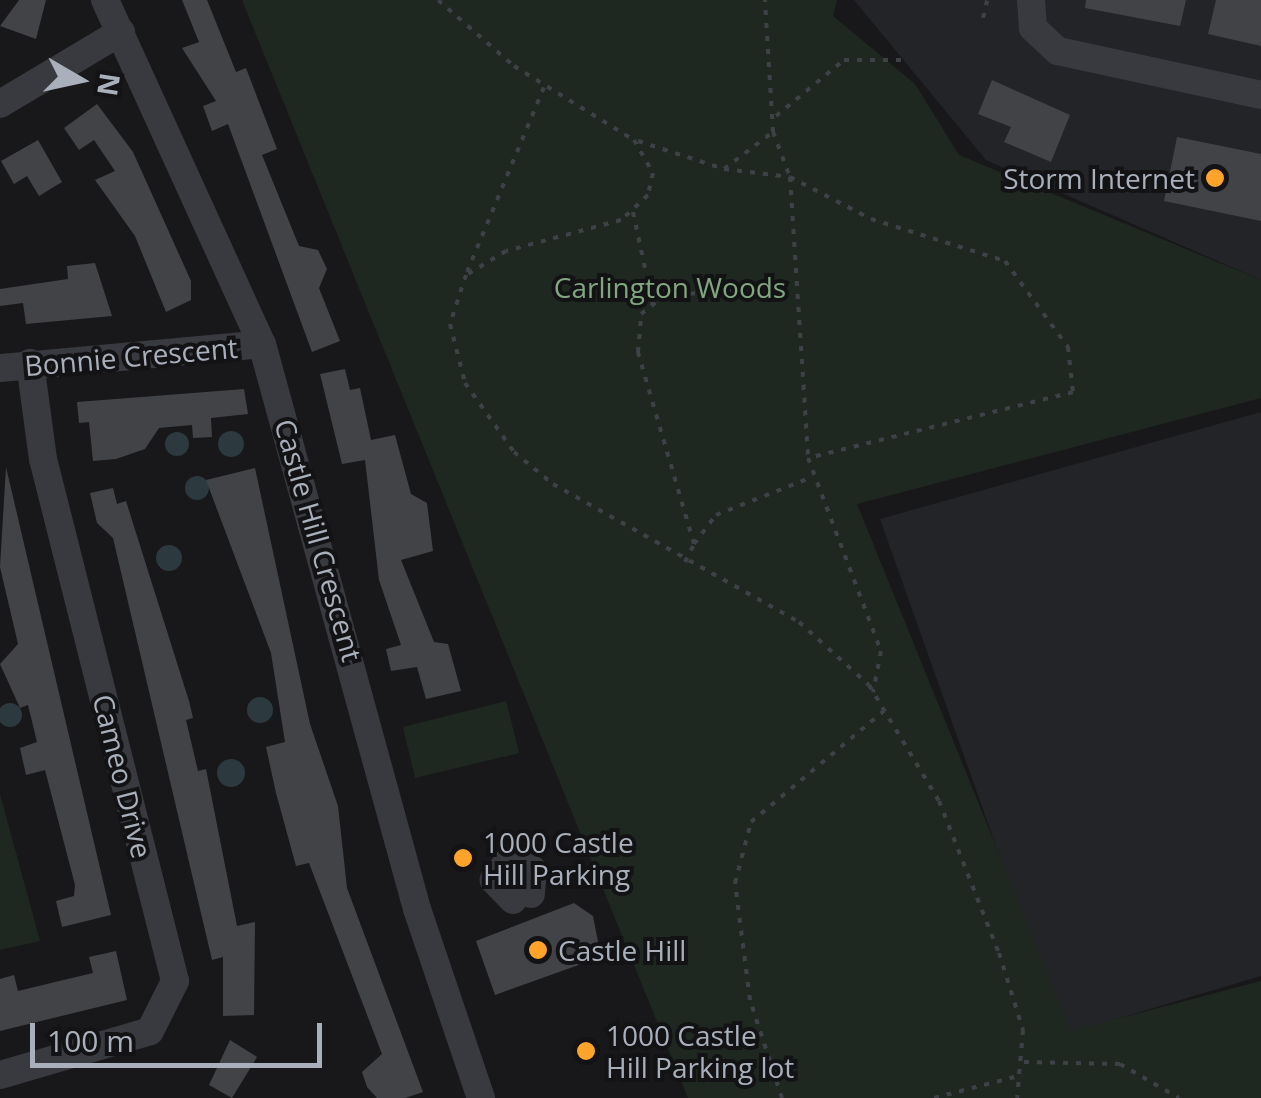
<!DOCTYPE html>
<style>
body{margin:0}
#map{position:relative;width:1261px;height:1098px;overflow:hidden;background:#18181a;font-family:"Open Sans",sans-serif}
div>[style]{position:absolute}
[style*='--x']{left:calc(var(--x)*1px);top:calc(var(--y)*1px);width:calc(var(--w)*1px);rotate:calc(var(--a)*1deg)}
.built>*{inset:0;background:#232427}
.green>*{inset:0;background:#1f2820}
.water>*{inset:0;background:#2c393f}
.round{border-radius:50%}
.building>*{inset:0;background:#414347}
.path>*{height:4px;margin-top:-2px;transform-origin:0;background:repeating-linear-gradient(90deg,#3e4146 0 5px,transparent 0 13px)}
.minor>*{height:28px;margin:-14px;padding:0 14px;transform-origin:14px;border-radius:14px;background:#383a3f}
.dots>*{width:28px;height:28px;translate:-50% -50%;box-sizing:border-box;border:5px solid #131315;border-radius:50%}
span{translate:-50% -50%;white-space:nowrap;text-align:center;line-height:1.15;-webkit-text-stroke:8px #131315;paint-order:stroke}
.poi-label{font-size:28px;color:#a9b0bb}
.right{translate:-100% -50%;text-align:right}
.left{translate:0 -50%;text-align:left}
.park-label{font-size:28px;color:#80a77f}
.street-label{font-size:28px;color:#a9b0bb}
.north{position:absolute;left:30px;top:30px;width:100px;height:100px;-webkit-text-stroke:8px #131315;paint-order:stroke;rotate:99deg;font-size:28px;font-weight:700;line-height:40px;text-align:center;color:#a9b0bb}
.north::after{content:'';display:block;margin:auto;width:35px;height:45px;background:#a9b0bb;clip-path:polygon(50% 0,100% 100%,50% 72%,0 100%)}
.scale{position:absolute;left:30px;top:1023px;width:292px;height:45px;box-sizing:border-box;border:5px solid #a9b0bb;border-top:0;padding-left:12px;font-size:30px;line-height:35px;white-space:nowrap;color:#a9b0bb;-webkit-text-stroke:8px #131315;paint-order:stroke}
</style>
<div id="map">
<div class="built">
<i style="clip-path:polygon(854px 0,1261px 0,1261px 280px,986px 160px)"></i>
<i style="clip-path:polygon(1261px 412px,1261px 976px,1063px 1035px,880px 519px)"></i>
</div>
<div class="green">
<i style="clip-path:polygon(242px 0,837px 0,833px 16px,915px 84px,959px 155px,1261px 280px,1261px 398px,857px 504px,1071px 1031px,1261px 981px,1261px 1098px,688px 1098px)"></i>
<i style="clip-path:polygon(506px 701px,519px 753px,415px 778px,403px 727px)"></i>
<i style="clip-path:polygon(0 794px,40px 941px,0 950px)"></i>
</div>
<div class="water">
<i class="round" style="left:218px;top:431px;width:26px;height:26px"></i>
<i class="round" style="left:165px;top:432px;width:24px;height:24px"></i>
<i class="round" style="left:185px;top:476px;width:24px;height:24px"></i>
<i class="round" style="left:156px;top:545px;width:26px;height:26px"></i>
<i class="round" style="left:247px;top:697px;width:26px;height:26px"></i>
<i class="round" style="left:-2px;top:703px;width:24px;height:24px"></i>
<i class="round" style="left:217px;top:759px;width:28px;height:28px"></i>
</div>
<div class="building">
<i style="clip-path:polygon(19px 0,46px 0,36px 39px,0 26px)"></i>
<i style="clip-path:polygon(182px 0,207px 0,236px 72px,246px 68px,277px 149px,262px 155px,299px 246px,318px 250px,327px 269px,319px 288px,340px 341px,312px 352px,228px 124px,212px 131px,203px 106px,216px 101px,182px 48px,199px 42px)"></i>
<i style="clip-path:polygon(1086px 0,1186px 0,1180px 26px,1085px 8px)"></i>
<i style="clip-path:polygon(1216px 0,1261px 0,1261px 46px,1208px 34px)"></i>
<i style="clip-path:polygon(992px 80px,1070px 115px,1051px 162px,1004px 142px,1011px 127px,978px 114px)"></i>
<i style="clip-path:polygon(97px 104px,133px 152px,191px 281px,191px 300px,166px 312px,135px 236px,95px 180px,115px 171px,94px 140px,79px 150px,64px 128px)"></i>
<i style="clip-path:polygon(1177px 137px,1261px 154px,1261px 221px,1164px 201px)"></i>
<i style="clip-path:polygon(38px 140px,62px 182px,39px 196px,27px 176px,14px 184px,1px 161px)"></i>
<i style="clip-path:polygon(95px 263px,112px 316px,26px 324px,23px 303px,0 306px,0 289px,68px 279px,67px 266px)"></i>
<i style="clip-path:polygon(345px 369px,350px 390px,360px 388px,371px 440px,395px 435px,411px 494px,427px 503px,433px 551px,401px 560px,434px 642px,448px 644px,461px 691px,426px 699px,417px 667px,391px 671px,386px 649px,401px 645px,379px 580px,365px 460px,342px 464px,320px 374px)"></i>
<i style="clip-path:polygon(244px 389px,248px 414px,211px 418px,212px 437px,193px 438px,192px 425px,159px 428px,145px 449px,116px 459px,93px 461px,89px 422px,79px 423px,77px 402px)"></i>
<i style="clip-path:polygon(6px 467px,111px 915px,62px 927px,56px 901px,74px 896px,75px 885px,45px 770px,26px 775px,20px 748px,37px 742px,28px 705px,20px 708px,0 664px,18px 644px,0 567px)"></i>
<i style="clip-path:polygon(255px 468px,310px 724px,338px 806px,347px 888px,423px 1092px,405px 1098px,377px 1098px,367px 1087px,362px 1072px,382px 1054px,309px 863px,296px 866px,276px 793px,266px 747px,285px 742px,271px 653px,206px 480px)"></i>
<i style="clip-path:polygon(113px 488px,117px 504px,126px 501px,189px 701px,193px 718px,186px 720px,198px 771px,206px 769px,237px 926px,255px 922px,254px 1015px,223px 1016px,223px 957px,212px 960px,113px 538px,97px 523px,90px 493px)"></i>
<i style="clip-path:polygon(574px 903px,593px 916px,601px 957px,495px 995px,476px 941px)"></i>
<i style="clip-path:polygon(116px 951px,127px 1000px,0 1031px,0 979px,14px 975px,18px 991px,51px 983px,93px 973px,89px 957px)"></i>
<i style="clip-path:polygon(230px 1040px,257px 1057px,232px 1098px,209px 1085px)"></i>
</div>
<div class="path">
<i style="--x:438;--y:0;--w:101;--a:41"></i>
<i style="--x:514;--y:66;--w:141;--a:31.7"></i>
<i style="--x:634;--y:140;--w:38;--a:60"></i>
<i style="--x:653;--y:173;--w:23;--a:103"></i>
<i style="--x:648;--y:195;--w:37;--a:137"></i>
<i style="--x:621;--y:220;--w:119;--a:164.9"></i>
<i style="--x:506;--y:251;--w:47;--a:149"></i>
<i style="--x:466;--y:275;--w:52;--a:108.1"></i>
<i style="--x:450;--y:324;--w:61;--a:75.7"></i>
<i style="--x:465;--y:383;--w:85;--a:54.6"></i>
<i style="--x:514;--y:452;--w:50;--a:39.4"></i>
<i style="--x:553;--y:484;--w:282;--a:29.3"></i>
<i style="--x:799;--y:622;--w:94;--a:42"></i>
<i style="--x:869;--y:685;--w:135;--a:58.9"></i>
<i style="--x:939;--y:801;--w:163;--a:68.5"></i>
<i style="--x:999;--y:953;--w:81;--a:72.7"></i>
<i style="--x:1023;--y:1030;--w:68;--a:95"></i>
<i style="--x:983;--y:18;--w:18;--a:-77"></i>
<i style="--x:776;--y:116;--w:88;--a:-39.5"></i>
<i style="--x:844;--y:60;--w:65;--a:0"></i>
<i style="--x:773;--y:132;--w:48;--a:69.3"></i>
<i style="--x:790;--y:177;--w:282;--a:86.3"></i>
<i style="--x:638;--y:141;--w:90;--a:18"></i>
<i style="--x:724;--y:169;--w:61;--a:-37.1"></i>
<i style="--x:773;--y:132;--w:132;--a:-93.5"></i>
<i style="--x:724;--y:169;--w:66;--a:6.9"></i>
<i style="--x:790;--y:177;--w:91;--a:27.4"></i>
<i style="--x:871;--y:219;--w:140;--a:17.4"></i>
<i style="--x:1005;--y:261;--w:107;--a:53.8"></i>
<i style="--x:1068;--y:347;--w:45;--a:83.7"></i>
<i style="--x:1073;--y:392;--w:273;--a:166"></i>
<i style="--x:808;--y:458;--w:206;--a:69.3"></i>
<i style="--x:881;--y:651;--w:42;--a:101"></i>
<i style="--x:633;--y:212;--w:95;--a:77.9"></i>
<i style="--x:467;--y:272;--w:200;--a:-67.4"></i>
<i style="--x:694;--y:544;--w:36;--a:-53"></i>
<i style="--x:716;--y:515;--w:103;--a:-21.6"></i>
<i style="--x:685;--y:562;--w:20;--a:-63"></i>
<i style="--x:694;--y:544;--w:200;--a:-106.3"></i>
<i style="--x:638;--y:352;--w:38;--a:-85"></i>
<i style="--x:641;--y:314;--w:29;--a:-38"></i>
<i style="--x:664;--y:296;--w:127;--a:-5"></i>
<i style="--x:1024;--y:1062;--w:96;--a:1.2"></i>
<i style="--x:1120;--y:1064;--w:68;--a:30"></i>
<i style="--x:782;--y:1098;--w:103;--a:-108.1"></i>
<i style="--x:750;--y:1000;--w:118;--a:-97.3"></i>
<i style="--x:735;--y:883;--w:63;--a:-75.3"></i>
<i style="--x:751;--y:822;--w:175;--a:-39.9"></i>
<i style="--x:934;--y:1098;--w:91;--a:-14.6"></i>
</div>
<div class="minor">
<i style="--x:105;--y:0;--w:378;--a:65.5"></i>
<i style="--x:262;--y:344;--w:586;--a:74.66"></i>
<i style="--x:417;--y:909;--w:200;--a:71.3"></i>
<i style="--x:1031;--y:0;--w:28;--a:86"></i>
<i style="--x:1033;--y:28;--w:34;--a:43"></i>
<i style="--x:1058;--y:51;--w:208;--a:12.2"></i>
<i style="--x:0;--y:104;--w:141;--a:-30.8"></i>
<i style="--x:0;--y:368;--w:263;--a:-5.2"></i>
<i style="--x:513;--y:900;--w:28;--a:-134"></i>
<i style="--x:494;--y:880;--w:26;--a:-53"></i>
<i style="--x:510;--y:859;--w:25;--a:26"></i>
<i style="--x:533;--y:870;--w:24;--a:95"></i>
<i style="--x:0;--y:1075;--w:156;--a:-16.3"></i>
<i style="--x:150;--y:1031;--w:56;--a:-63.4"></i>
<i style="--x:175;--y:981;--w:538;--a:-104.19"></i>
<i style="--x:43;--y:459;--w:97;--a:-97.7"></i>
</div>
<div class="dots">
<i style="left:1215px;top:178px;background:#ffa42b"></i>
<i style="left:463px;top:858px;background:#ffa42b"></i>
<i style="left:538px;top:950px;background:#ffa42b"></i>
<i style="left:586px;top:1051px;background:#ffa42b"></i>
</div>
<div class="poi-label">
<span class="right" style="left:1195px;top:178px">Storm Internet</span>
<span class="left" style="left:483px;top:858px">1000 Castle<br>Hill Parking</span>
<span class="left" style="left:558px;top:950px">Castle Hill</span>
<span class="left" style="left:606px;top:1051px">1000 Castle<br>Hill Parking lot</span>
</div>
<div class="park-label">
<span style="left:670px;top:287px">Carlington Woods</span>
</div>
<div class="street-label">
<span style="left:131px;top:356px;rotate:-5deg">Bonnie Crescent</span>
<span style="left:319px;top:540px;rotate:74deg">Castle Hill Crescent</span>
<span style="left:123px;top:776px;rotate:76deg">Cameo Drive</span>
</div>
<div class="north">N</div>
<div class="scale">100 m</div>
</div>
